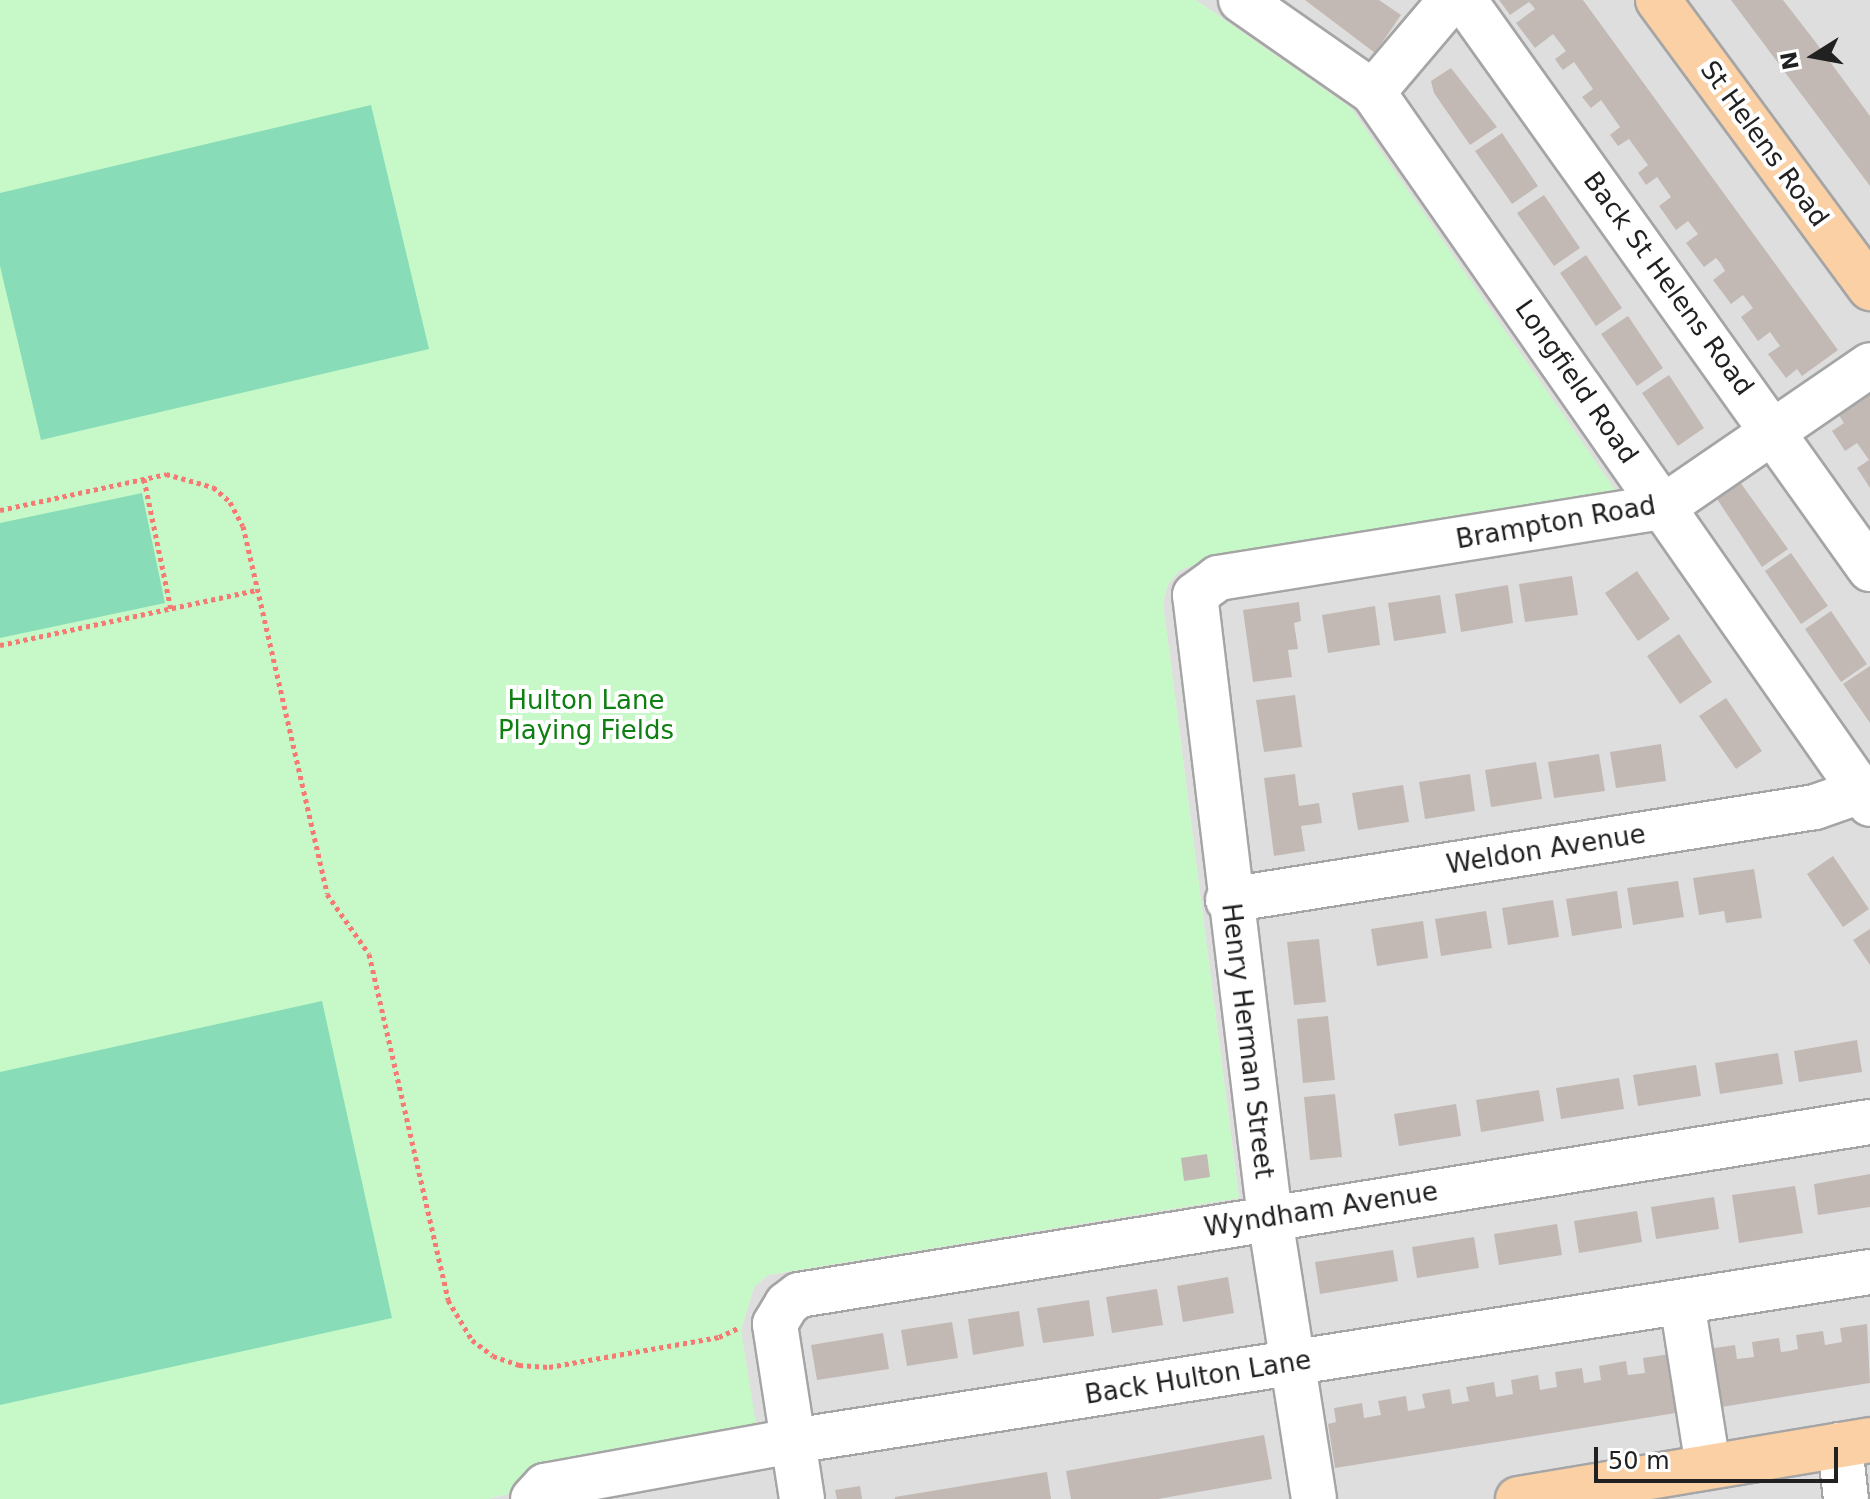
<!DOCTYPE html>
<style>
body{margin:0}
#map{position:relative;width:1870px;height:1499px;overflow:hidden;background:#f1ede8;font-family:"DejaVu Sans",sans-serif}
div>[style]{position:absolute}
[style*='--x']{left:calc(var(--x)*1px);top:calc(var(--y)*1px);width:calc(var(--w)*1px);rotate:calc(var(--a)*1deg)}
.residential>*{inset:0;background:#dfdede}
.park>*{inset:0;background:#c7f9c8}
.pitch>*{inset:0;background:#88ddb8}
.building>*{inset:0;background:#c2b9b4}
.path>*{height:5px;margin-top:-2.5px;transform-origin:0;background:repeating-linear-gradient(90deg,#f77973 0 4px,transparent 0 8px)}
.roads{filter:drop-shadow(2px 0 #a5a5a5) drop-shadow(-2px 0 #a5a5a5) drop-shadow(0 2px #a5a5a5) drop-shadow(0 -2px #a5a5a5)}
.minor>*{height:44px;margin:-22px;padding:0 22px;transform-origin:22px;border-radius:22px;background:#fff}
.major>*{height:44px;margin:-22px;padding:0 22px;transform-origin:22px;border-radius:22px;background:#fad0a4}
span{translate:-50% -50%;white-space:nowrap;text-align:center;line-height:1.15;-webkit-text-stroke:8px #fff;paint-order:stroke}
.street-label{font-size:26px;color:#212121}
.park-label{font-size:26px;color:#0e7f11}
.north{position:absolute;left:1774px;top:16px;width:80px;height:80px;-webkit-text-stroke:6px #fff;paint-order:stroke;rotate:259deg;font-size:22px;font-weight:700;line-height:32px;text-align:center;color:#212121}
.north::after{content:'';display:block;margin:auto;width:28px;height:36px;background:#212121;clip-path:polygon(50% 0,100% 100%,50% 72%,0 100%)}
.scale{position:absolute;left:1594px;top:1447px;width:244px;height:36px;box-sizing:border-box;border:4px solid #212121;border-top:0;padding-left:10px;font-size:24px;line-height:28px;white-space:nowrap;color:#212121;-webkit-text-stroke:6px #fff;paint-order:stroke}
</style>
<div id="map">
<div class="residential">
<i style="clip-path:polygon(1196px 0,1870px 0,1870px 1499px,487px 1499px,757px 1437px,741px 1330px,754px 1287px,768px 1275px,1239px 1198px,1163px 603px,1168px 584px,1179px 571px,1196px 564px,1351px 108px)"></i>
</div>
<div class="park">
<i style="clip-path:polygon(0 0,1196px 0,1351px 108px,1616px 491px,1196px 564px,1179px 571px,1168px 584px,1163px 603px,1239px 1198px,768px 1275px,754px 1287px,741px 1330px,758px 1437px,487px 1499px,0 1499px)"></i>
</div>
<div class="pitch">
<i style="clip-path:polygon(371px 105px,429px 349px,41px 440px,0 266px,0 193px)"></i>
<i style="clip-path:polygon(142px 493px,165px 603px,0 638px,0 523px)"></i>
<i style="clip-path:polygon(322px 1001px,392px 1318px,0 1405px,0 1072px)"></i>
</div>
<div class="building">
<i style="clip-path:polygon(1305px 0,1379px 0,1401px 15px,1375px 53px)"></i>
<i style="clip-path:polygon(1499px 0,1583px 0,1838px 350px,1802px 376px,1797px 369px,1786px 378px,1768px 354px,1780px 346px,1770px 332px,1758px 341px,1741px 317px,1753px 308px,1743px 295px,1731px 304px,1713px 280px,1725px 271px,1721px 264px,1716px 258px,1704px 267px,1686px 243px,1698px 234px,1688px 221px,1676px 230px,1659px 206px,1671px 197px,1657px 177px,1646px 185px,1638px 173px,1648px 165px,1629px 139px,1618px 146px,1610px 135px,1620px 127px,1601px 100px,1591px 108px,1582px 97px,1593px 89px,1574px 62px,1563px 70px,1559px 65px,1555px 59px,1566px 51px,1556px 38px,1553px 34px,1535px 48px,1516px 23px,1535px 9px,1532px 5px,1529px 2px,1510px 15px)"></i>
<i style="clip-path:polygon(1731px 0,1783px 0,1814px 40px,1870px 116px,1870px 186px)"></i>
<i style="clip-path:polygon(1451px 68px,1497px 127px,1470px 145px,1434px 93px,1431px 81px)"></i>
<i style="clip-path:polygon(1502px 133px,1538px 186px,1512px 204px,1475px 151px)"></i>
<i style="clip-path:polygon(1544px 195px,1580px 248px,1554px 266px,1517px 213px)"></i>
<i style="clip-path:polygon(1586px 255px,1622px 308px,1596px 326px,1560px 273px)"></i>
<i style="clip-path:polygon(1628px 316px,1663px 368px,1637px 386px,1601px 334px)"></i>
<i style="clip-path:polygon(1669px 375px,1704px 428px,1678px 446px,1642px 393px)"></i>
<i style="clip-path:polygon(1870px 393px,1870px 488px,1857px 468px,1869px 460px,1857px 443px,1845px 451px,1832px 431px,1844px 423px,1838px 414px)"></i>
<i style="clip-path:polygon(1740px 482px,1788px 549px,1762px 567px,1717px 499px)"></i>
<i style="clip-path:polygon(1791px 553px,1828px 606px,1801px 624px,1765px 571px)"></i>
<i style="clip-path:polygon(1637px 571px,1670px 619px,1638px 641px,1605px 593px)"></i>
<i style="clip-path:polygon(1572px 576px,1578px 615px,1525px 622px,1519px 584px)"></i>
<i style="clip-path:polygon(1508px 585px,1513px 623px,1461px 632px,1455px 594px)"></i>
<i style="clip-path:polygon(1440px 595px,1446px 633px,1394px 641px,1388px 603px)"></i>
<i style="clip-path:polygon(1299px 602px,1301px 621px,1294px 623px,1298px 649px,1288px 650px,1292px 677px,1253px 682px,1243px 610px)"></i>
<i style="clip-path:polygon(1375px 606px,1380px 645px,1328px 653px,1322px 615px)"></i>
<i style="clip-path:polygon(1831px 611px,1867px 664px,1841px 682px,1805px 629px)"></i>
<i style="clip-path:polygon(1679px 634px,1712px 682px,1680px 704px,1647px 656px)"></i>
<i style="clip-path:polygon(1870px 666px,1870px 723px,1843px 684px)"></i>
<i style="clip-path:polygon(1295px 695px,1302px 747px,1264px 752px,1256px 700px)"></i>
<i style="clip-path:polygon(1726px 698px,1762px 751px,1736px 769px,1699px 716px)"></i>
<i style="clip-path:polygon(1661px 744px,1666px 781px,1616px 788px,1610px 752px)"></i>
<i style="clip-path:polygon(1599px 754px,1605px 791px,1554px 798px,1548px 762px)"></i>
<i style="clip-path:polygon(1536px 762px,1542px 799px,1491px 807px,1485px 770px)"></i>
<i style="clip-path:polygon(1295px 774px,1299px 806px,1319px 803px,1322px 823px,1301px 826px,1305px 851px,1274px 856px,1264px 778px)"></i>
<i style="clip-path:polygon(1470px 774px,1475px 811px,1425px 819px,1419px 782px)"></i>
<i style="clip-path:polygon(1403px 785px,1409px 822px,1358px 830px,1352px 793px)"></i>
<i style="clip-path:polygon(1833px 856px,1869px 909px,1843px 927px,1807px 874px)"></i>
<i style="clip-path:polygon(1754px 869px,1762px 918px,1726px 923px,1724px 911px,1699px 915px,1693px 878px)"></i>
<i style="clip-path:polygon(1678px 881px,1684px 917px,1633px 925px,1627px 888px)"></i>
<i style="clip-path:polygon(1617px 891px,1622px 928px,1572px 936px,1566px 899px)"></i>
<i style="clip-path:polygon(1553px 900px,1559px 937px,1508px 945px,1502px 908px)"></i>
<i style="clip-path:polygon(1486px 911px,1492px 948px,1441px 956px,1435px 919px)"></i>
<i style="clip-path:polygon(1423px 921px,1428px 958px,1377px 966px,1371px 929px)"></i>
<i style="clip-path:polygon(1870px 929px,1870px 965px,1853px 940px)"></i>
<i style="clip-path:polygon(1319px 939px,1326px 1002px,1294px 1005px,1287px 942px)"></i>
<i style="clip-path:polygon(1328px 1016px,1335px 1080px,1303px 1083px,1297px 1019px)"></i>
<i style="clip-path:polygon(1857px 1040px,1862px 1072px,1799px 1082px,1794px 1051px)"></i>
<i style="clip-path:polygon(1778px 1053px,1783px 1084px,1720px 1094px,1715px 1063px)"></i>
<i style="clip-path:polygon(1696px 1065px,1701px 1096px,1638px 1106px,1633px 1075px)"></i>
<i style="clip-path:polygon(1619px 1078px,1624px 1109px,1561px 1119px,1556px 1088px)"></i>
<i style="clip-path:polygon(1539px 1090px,1544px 1121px,1481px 1132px,1476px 1100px)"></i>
<i style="clip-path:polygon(1335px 1094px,1342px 1157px,1310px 1160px,1304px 1097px)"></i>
<i style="clip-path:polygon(1456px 1104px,1461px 1136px,1399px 1146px,1394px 1114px)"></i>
<i style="clip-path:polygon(1207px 1154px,1210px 1177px,1184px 1181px,1181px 1158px)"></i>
<i style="clip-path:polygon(1870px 1174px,1870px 1207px,1818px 1215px,1814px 1184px)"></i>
<i style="clip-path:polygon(1795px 1186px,1803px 1233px,1739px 1243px,1732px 1195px)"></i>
<i style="clip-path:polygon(1714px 1197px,1719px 1229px,1656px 1239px,1651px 1207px)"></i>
<i style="clip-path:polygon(1637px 1211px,1642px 1242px,1579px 1253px,1574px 1221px)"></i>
<i style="clip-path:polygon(1557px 1224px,1562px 1255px,1499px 1265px,1494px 1234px)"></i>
<i style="clip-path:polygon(1474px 1237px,1479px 1268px,1417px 1278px,1412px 1247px)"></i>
<i style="clip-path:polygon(1393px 1250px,1398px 1281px,1320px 1294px,1315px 1262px)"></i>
<i style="clip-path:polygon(1228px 1277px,1234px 1313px,1183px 1322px,1177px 1286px)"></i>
<i style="clip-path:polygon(1157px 1289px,1163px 1325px,1112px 1333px,1106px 1297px)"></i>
<i style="clip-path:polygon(1089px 1300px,1094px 1336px,1043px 1343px,1037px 1308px)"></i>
<i style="clip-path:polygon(1019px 1311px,1024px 1346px,973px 1355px,968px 1319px)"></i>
<i style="clip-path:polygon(952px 1322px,958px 1358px,907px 1366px,901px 1330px)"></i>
<i style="clip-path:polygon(1867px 1324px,1870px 1383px,1709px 1409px,1708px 1349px,1735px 1345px,1737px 1359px,1754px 1357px,1752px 1342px,1779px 1338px,1781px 1352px,1789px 1351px,1798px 1349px,1796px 1335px,1823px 1331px,1825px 1345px,1842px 1342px,1840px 1328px)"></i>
<i style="clip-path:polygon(883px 1333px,889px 1369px,817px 1380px,811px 1345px)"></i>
<i style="clip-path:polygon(1670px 1354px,1688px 1411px,1335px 1468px,1328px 1424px,1336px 1422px,1334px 1408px,1362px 1403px,1364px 1418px,1381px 1415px,1378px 1401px,1406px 1396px,1408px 1411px,1425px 1408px,1422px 1394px,1450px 1389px,1452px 1404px,1469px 1401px,1466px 1387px,1494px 1382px,1496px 1397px,1513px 1394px,1511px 1380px,1538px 1375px,1540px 1390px,1557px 1387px,1555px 1372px,1582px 1368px,1584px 1383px,1601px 1380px,1599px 1366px,1626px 1361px,1628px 1375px,1645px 1373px,1643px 1358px)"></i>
<i style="clip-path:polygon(1264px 1435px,1272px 1479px,1158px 1499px,1071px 1499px,1066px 1471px)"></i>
<i style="clip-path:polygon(1047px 1472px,1051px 1499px,895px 1499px,895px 1497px)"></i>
<i style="clip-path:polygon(860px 1486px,862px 1499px,837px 1499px,835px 1490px)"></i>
</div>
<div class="path">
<i style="--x:144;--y:479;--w:133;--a:78.3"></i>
<i style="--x:0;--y:510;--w:170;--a:-12.2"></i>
<i style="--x:166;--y:474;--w:49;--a:15.5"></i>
<i style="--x:213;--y:487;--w:23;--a:41"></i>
<i style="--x:230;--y:502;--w:27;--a:62"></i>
<i style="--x:243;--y:526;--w:377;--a:77.1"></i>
<i style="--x:327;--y:894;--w:73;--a:55"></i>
<i style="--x:369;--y:954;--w:355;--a:77.1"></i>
<i style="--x:448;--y:1300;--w:47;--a:59"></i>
<i style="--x:472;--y:1340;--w:26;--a:37"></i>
<i style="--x:493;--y:1356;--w:28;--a:19"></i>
<i style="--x:519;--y:1365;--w:30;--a:4"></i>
<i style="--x:549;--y:1367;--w:173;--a:-10"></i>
<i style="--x:719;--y:1337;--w:21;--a:-25"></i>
<i style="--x:0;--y:645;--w:263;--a:-12.1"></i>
</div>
<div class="roads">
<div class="minor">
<i style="--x:1241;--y:0;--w:161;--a:34.9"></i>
<i style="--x:1373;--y:92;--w:868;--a:55.08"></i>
<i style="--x:1464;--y:0;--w:699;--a:54.49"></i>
<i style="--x:1373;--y:92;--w:121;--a:-49.7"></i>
<i style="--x:1228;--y:900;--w:594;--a:-9"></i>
<i style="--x:1815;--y:807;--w:49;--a:-19.2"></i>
<i style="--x:1682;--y:1302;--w:166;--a:81"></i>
<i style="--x:1840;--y:1445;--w:54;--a:83.7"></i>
<i style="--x:533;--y:1499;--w:18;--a:-47"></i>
<i style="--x:545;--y:1486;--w:252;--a:-10.3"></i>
<i style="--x:793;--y:1441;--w:1090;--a:-8.92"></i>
<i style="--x:802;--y:1499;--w:177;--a:-98.8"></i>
<i style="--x:775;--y:1324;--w:23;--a:-59"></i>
<i style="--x:787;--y:1304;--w:15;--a:-37"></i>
<i style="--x:799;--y:1295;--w:1085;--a:-9.18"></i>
<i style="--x:1314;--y:1499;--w:284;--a:-98.9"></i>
<i style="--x:1270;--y:1218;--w:627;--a:-96.86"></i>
<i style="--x:1195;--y:595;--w:29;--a:-36"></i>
<i style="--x:1218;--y:578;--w:451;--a:-9.1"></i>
<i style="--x:1663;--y:507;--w:251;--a:-34.4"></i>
</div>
<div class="major">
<i style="--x:1658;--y:0;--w:358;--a:53.6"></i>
<i style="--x:1518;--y:1499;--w:357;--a:-9.5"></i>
</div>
</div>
<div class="street-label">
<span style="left:1764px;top:144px;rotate:54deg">St Helens Road</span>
<span style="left:1668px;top:284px;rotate:54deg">Back St Helens Road</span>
<span style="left:1576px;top:382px;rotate:55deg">Longfield Road</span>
<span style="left:1556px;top:523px;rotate:-10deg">Brampton Road</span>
<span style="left:1546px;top:850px;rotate:-9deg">Weldon Avenue</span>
<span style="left:1247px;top:1041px;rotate:83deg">Henry Herman Street</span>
<span style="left:1321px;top:1210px;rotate:-9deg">Wyndham Avenue</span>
<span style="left:1198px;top:1378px;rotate:-9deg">Back Hulton Lane</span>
</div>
<div class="park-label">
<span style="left:586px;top:716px">Hulton Lane<br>Playing Fields</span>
</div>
<div class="north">N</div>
<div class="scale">50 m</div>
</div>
